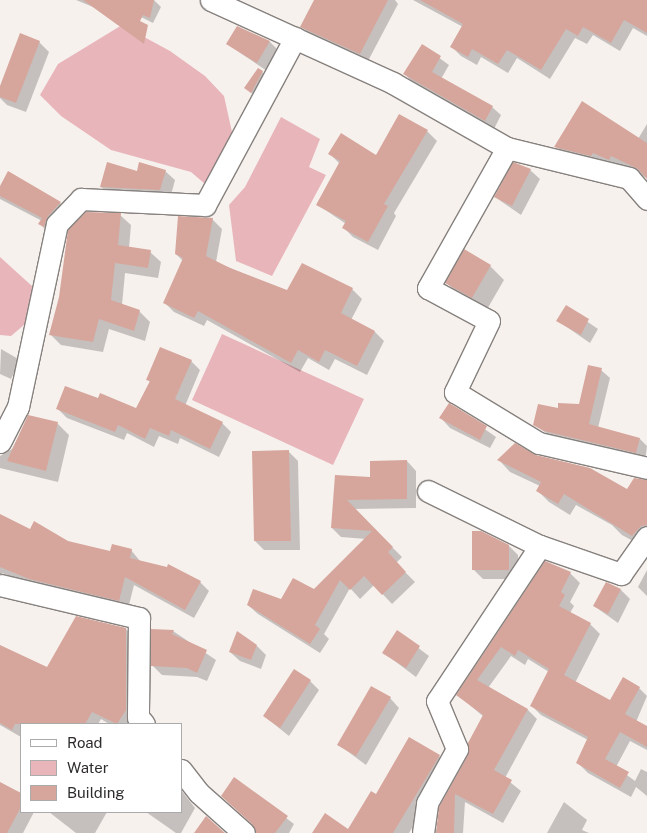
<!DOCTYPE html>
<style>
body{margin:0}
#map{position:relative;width:647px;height:833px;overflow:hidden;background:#f7f1ee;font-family:"Public Sans",sans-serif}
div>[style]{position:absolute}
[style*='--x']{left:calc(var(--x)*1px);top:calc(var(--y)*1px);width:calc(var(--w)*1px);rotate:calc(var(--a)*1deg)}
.water>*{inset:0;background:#e8b5bb}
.shadow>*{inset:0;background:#0003}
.building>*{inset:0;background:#d6a69c}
.roads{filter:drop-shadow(1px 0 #86817e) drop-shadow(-1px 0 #86817e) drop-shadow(0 1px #86817e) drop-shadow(0 -1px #86817e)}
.minor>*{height:21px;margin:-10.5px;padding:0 10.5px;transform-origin:10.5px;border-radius:10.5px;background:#fff}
span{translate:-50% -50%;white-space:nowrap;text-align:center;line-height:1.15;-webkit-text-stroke:4px #fff;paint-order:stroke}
.legend{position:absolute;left:20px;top:723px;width:162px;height:90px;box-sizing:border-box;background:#fff;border:1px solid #acabab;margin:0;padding:6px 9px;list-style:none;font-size:15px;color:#2f2d2c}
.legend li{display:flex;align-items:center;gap:10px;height:25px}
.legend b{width:25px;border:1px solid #acabab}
</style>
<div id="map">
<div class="water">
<i style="clip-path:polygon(122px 25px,170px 51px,205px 76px,224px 96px,234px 141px,205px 184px,191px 172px,111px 150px,61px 116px,40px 95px,58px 64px)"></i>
<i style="clip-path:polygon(281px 117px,320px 139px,309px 167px,326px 175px,272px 276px,236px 261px,229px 205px,245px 187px)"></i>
<i style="clip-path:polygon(0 257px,32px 286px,31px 319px,11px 336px,0 335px)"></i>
<i style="clip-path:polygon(222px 334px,364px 399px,333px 465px,192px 400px)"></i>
</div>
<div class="shadow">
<i style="clip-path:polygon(76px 0,154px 0,161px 7px,153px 23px,139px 16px,98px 9px)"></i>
<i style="clip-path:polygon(315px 0,395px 0,398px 4px,368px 61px,310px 35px,301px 26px)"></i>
<i style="clip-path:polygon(413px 0,647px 0,647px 36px,633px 28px,620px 51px,593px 35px,587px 44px,575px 38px,550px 79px,517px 58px,508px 73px,481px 57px,477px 65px,461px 56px,452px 47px,463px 27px)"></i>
<i style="clip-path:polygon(237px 27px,270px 42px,279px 51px,267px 71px,227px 44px)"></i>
<i style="clip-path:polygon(21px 35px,39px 42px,49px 52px,26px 112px,7px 105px,0 98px,0 89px)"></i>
<i style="clip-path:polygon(423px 46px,449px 65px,441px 79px,492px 107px,501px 115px,494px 129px,413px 83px,405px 74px)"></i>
<i style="clip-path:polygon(262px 72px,267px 76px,256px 96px,250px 92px)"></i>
<i style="clip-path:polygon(399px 116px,428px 132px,437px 141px,394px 213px,396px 216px,378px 250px,353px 237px,344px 228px,346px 224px,318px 205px,340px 164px,330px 154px,377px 156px)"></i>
<i style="clip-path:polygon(647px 124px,647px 178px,621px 165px,619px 169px,565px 156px,556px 147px,638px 139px)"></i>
<i style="clip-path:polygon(530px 170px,540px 179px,521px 215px,495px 197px)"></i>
<i style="clip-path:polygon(165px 171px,175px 180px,170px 199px,110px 196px,101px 187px,138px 172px)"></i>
<i style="clip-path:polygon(0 189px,60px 203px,70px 212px,49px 233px,40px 224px,42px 221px,0 199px)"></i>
<i style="clip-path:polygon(120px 215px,131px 225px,129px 248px,150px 252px,161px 262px,158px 278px,125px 273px,122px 305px,139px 311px,150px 322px,145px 341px,109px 329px,103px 352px,61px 345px,50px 334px)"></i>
<i style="clip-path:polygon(212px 219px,222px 229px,216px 262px,288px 292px,352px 289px,362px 299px,351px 320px,375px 332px,384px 341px,367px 375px,335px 359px,329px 370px,308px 358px,300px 372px,207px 320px,204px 326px,174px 312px,164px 302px,183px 261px,176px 254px)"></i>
<i style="clip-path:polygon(490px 266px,504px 280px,486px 311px,461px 297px,447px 283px)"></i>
<i style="clip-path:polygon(566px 307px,598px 329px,590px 343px,558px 321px)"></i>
<i style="clip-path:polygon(1px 349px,20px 360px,11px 379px,0 374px)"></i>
<i style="clip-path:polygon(191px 361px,200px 370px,185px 406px,222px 423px,231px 432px,219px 457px,180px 438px,178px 444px,159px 436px,154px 447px,127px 433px,124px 440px,67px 418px,58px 409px,99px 400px,136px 410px,150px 382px,148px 380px)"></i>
<i style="clip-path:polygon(601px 370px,610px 378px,598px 428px,640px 439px,647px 446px,645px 461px,554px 439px,534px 424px,580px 405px)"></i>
<i style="clip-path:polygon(449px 404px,496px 437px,490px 448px,450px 428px,441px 418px)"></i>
<i style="clip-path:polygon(29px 416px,57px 423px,69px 435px,58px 482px,0 468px,0 456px,12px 449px)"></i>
<i style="clip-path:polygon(289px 452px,298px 461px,300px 550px,264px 550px,255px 541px)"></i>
<i style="clip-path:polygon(535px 456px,628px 491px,647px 481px,647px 544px,644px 547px,622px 535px,612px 525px,576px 505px,570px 515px,549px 502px,537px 490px,540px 486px,510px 472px,499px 460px)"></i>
<i style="clip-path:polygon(407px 461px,416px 471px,416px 508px,354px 509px,402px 557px,396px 563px,415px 582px,392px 604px,374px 585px,360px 599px,350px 588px,324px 634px,329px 639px,320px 653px,258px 614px,248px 605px,282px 601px,314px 590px,366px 539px,341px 537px,332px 528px,336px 476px,372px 479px)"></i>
<i style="clip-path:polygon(0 516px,30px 530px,67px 542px,111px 553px,131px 550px,140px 561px,200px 582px,209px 591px,194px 618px,134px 585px,128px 609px,38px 587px,2px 573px,0 581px)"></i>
<i style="clip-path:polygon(509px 546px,518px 555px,518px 579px,483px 579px,474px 570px)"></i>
<i style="clip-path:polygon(546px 562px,570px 573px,580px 583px,570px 602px,574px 606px,570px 613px,590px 624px,600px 634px,575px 683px,611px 702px,639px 688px,647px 696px,636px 722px,647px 728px,647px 750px,630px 741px,616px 767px,635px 781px,641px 769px,647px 772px,647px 796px,636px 787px,631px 797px,588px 773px,578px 763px,588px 740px,541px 715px,531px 705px,549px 672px,528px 659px,525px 665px,511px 656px,488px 688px,528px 710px,537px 719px,505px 778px,521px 791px,503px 823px,465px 802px,463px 833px,436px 833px,440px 807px,469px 755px,484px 717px,458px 695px)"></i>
<i style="clip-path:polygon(647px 570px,647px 596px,638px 587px)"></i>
<i style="clip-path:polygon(606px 584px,621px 590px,630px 599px,618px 623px,594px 606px)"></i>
<i style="clip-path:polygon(126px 629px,135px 638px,131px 724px,109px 724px,101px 719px,98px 724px,29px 723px,21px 724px,21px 737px,0 725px,0 646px,48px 669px)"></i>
<i style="clip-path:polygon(173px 631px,216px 660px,207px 681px,197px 677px,162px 675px,152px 665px)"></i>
<i style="clip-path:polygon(397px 632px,429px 656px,416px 677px,384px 653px)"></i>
<i style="clip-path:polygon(257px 646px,266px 655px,261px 669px,240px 661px,230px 652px)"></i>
<i style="clip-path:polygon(310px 681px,319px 690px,289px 736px,264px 716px)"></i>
<i style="clip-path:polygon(390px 698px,399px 708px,366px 765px,339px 745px)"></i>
<i style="clip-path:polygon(439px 756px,449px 766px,409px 833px,313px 833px,349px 830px,376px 796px)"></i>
<i style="clip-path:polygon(235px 779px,294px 824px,289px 833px,256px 833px)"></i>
<i style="clip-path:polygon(3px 785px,21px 795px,21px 812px,34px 812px,23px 833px,0 833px)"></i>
<i style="clip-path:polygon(181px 790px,195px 808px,181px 833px,176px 833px,146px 812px,181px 812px)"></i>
<i style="clip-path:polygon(564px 802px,587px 820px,582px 830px,589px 833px,547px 833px)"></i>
<i style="clip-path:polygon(49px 812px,107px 812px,95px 833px,76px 833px)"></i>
</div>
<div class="building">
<i style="clip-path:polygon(83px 0,154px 0,150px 18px,143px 15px,140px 21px,148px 25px,144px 44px)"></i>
<i style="clip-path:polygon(314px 0,388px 0,360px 54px,300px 27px)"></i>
<i style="clip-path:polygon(420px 0,647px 0,647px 33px,624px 20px,611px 43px,583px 27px,578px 36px,566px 29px,541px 70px,507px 50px,498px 64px,472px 49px,468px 57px,450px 47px,463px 24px)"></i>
<i style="clip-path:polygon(237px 26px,270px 41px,257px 63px,226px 44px)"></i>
<i style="clip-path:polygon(20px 33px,40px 41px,16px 103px,0 97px,0 86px)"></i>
<i style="clip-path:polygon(422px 44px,441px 56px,432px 72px,493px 106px,485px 121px,403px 74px)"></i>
<i style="clip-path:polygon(258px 68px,263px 71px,251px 93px,244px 88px)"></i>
<i style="clip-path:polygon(582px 101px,647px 143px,647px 179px,638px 169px,611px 156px,609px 160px,593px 153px,591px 156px,554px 147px)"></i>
<i style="clip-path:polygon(399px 114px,428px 130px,384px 204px,388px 206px,368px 242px,342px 228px,346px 221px,316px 205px,340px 161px,328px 154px,341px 133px,376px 155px)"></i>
<i style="clip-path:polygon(107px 162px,137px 171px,139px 162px,166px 170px,160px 190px,100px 187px)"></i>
<i style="clip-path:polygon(513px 162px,531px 169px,512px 206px,494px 197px)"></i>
<i style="clip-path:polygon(8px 171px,61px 202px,48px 216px,44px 227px,38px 224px,42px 218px,0 196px,0 186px)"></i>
<i style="clip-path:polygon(86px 212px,121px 213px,118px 245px,151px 250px,148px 268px,115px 263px,111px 300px,140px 310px,134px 331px,99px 319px,93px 342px,49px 335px,59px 297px,68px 230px)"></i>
<i style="clip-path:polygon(178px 216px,213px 218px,206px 256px,230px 268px,287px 290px,302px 263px,353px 288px,341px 313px,375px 331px,357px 366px,325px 350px,319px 362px,298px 350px,291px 363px,198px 311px,194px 318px,163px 303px,183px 258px,175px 254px)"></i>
<i style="clip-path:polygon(464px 249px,491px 265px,472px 298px,445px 283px)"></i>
<i style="clip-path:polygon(566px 305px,589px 319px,581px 335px,556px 321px)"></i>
<i style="clip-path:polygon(160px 347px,192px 360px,175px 399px,223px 422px,210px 449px,171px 430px,169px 436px,150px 428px,145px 439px,118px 425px,115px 432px,56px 409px,65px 386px,98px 398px,100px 393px,136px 408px,150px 381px,146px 380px)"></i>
<i style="clip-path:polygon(588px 365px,602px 368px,589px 424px,640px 438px,636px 453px,544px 431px,533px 425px,538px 404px,558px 408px,558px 403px,579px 404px)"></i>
<i style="clip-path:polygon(449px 403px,487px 426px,480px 440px,439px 418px)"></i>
<i style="clip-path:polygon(28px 415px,58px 422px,46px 471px,7px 461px)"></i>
<i style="clip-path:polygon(515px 443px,536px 455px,590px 468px,627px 489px,634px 478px,647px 480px,647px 525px,641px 526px,632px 536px,564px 494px,558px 504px,536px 491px,541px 482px,497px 460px)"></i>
<i style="clip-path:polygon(289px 450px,291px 541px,254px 541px,252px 451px)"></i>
<i style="clip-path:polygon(407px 460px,407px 499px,347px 500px,393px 547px,388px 552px,406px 572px,382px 595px,364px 576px,350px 590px,340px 580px,315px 625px,320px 629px,310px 644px,247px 605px,253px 589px,281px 599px,293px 578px,314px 589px,372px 531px,331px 528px,335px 475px,370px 477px,370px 461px)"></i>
<i style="clip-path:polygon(0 514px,30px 529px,34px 521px,68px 541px,110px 551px,112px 544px,132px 549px,130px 558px,167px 567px,168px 564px,201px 581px,185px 610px,125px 577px,119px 601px,29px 579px,0 567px)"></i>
<i style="clip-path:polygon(472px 531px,481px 531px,509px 545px,509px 570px,472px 570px)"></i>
<i style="clip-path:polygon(545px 561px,571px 572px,561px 592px,565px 595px,559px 606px,591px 623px,564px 675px,610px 700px,623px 677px,640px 687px,625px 714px,647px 726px,647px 747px,620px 732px,605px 759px,629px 772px,620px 788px,576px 763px,588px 737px,530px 706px,549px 669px,518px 650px,515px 656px,501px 647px,477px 680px,528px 709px,494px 770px,512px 780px,493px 814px,455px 794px,454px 833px,436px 833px,439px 807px,468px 755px,468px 743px,483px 715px,456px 695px)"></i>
<i style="clip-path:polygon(606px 582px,621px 589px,608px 614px,593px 606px)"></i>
<i style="clip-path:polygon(76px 616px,126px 628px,126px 710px,117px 724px,92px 712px,85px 724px,15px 724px,12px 730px,0 723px,0 645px,47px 667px)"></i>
<i style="clip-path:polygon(151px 629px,174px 630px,172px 634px,207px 650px,197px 673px,187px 668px,151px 666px)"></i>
<i style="clip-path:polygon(397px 630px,420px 646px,406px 668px,382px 653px)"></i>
<i style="clip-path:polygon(237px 631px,257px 645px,251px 660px,229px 652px)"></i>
<i style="clip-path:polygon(294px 669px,311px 680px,280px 728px,263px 716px)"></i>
<i style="clip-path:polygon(371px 686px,391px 697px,356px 756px,337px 745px)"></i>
<i style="clip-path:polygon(409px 737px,440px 755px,393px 833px,312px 833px,325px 813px,348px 829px,371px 791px,376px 794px)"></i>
<i style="clip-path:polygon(234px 777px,288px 816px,275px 833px,256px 833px,252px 824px,221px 796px)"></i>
<i style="clip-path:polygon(0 782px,21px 793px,21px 807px,7px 833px,0 833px)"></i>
<i style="clip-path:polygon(206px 816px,225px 833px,194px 833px)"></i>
</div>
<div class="roads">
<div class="minor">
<i style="--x:211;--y:0;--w:200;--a:24.5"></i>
<i style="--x:393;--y:83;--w:131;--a:29.7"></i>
<i style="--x:507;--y:148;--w:126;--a:13.8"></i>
<i style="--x:629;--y:178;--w:28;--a:49"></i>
<i style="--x:507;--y:148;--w:161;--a:119.4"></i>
<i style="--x:428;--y:288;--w:69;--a:28.4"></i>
<i style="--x:489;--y:321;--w:79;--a:115.6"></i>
<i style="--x:455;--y:392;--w:98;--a:31.3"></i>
<i style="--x:539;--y:443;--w:111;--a:13"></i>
<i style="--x:0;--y:442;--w:39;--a:-63"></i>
<i style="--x:18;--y:407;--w:187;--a:-78"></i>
<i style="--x:57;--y:224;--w:35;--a:-46"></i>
<i style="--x:81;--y:199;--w:124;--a:2.8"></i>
<i style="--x:205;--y:205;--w:190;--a:-61.7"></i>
<i style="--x:428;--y:491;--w:125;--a:26.2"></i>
<i style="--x:0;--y:585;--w:143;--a:13.4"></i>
<i style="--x:139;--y:618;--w:99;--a:90.6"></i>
<i style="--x:138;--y:717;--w:9;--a:49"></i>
<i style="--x:181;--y:770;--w:29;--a:52"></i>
<i style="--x:199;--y:793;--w:60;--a:41.6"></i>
<i style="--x:423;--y:833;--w:30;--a:-82"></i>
<i style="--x:427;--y:803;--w:62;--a:-60.9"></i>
<i style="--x:457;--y:749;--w:52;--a:-112.6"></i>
<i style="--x:437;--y:701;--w:186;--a:-56.4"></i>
<i style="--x:540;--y:546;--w:86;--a:19.1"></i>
<i style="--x:621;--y:574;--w:45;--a:-54.9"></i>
</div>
</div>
<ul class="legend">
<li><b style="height:6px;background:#fff"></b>Road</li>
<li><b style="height:14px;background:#e8b5bb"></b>Water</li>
<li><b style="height:14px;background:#d6a69c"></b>Building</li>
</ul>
</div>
